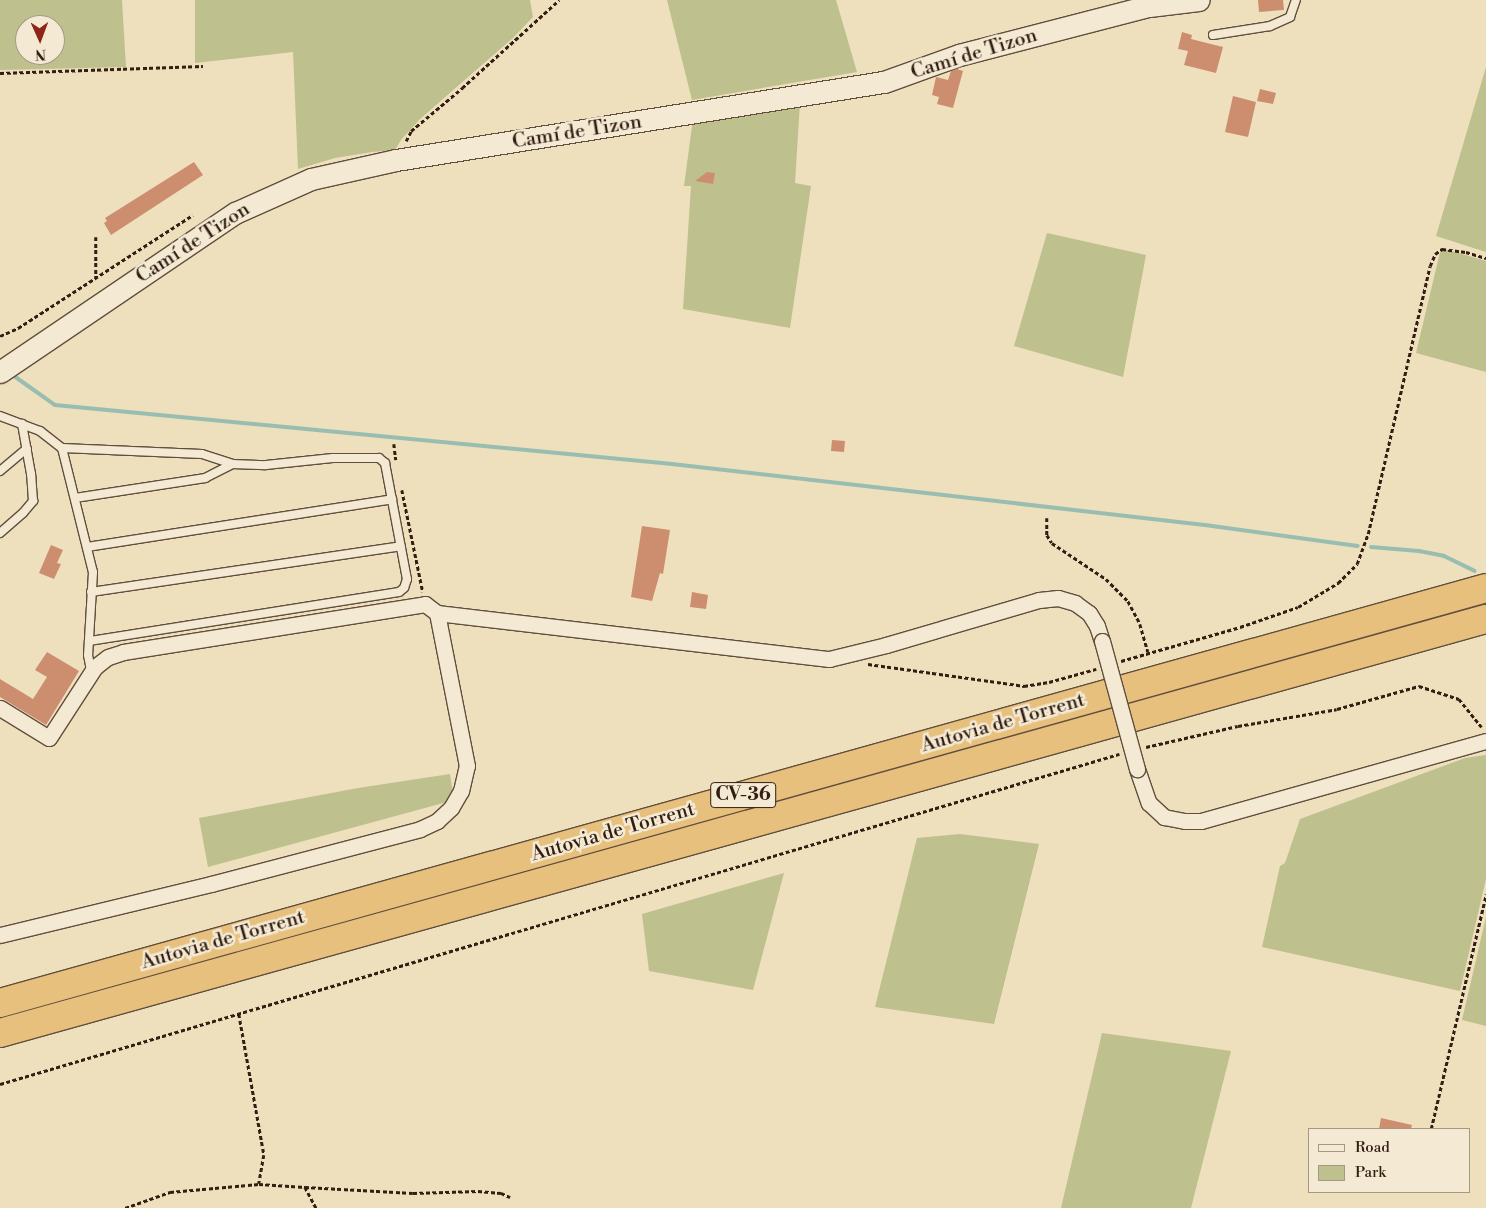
<!DOCTYPE html>
<meta charset="utf-8">
<style>
body{margin:0}
#map{position:relative;width:1486px;height:1208px;overflow:hidden;background:#eedfbd;font-family:"Libre Bodoni",serif}
div>[style]{position:absolute}
[style*='--x']{left:calc(var(--x)*1px);top:calc(var(--y)*1px);width:calc(var(--w)*1px);rotate:calc(var(--a)*1deg)}
.green>*{inset:0;background:#bec08e}
.stream>*{height:4px;margin:-2px;padding:0 2px;transform-origin:2px;border-radius:2px;background:#99bdb0}
.building>*{inset:0;background:#cd8e70}
.path>*{height:2.5px;margin-top:-1.25px;transform-origin:0;background:repeating-linear-gradient(90deg,#321e12 0 4px,transparent 0 6.5px)}
.roads{filter:drop-shadow(1px 0 #614e3d) drop-shadow(-1px 0 #614e3d) drop-shadow(0 1px #614e3d) drop-shadow(0 -1px #614e3d)}
.lane>*{height:8px;margin:-4px;padding:0 4px;transform-origin:4px;border-radius:4px;background:#f4ead4}
.street>*{height:15px;margin:-7.5px;padding:0 7.5px;transform-origin:7.5px;border-radius:7.5px;background:#f4ead4}
.secondary>*{height:21px;margin:-10.5px;padding:0 10.5px;transform-origin:10.5px;border-radius:10.5px;background:#f4ead4}
.highway>*{height:28px;margin:-14px;padding:0 14px;transform-origin:14px;border-radius:14px;background:#e7c07e}
.bridges{filter:drop-shadow(1px 0 #614e3d) drop-shadow(-1px 0 #614e3d) drop-shadow(0 1px #614e3d) drop-shadow(0 -1px #614e3d)}
.street-bridge>*{height:15px;margin:-7.5px;padding:0 7.5px;transform-origin:7.5px;border-radius:7.5px;background:#f4ead4}
span{translate:-50% -50%;white-space:nowrap;text-align:center;line-height:1.15;-webkit-text-stroke:5px #f4ead4;paint-order:stroke}
.shield-label span{padding:1px 4px;background:#f4ead4;border:1px solid;border-radius:4px;-webkit-text-stroke-width:0}
.shield-label{font-size:19px;color:#321e12;font-weight:700}
.street-label{font-size:20px;color:#321e12}
.legend{position:absolute;left:1308px;top:1128px;width:162px;height:65px;box-sizing:border-box;background:#f4ead4;border:1px solid #a69886;margin:0;padding:6px 9px;list-style:none;font-size:15px;color:#321e12}
.legend li{display:flex;align-items:center;gap:10px;height:25px}
.legend b{width:25px;border:1px solid #a69886}
.north{position:absolute;left:15px;top:15px;width:50px;height:50px;box-sizing:border-box;background:#f4ead4;border:1px solid #a69886;border-radius:50%;rotate:178deg;font-size:14px;font-weight:700;line-height:20px;text-align:center;color:#321e12}
.north::after{content:'';display:block;margin:auto;width:18px;height:22px;background:#8f2418;clip-path:polygon(50% 0,100% 100%,50% 72%,0 100%)}
</style>
<div id="map">
<div class="green">
<i style="clip-path:polygon(evenodd,0 0,122px 0,126px 67px,0 70px,0 0,25px 25px,55px 25px,55px 55px,25px 55px,25px 25px)"></i>
<i style="clip-path:polygon(195px 0,530px 0,533px 17px,513px 38px,420px 119px,401px 140px,395px 150px,372px 152px,335px 158px,298px 169px,293px 52px,195px 63px)"></i>
<i style="clip-path:polygon(667px 0,836px 0,857px 72px,692px 100px)"></i>
<i style="clip-path:polygon(1486px 67px,1486px 252px,1436px 236px)"></i>
<i style="clip-path:polygon(800px 102px,795px 183px,811px 186px,790px 328px,683px 309px,691px 186px,684px 186px,693px 119px)"></i>
<i style="clip-path:polygon(1047px 233px,1146px 255px,1123px 377px,1014px 346px)"></i>
<i style="clip-path:polygon(1441px 248px,1486px 261px,1486px 372px,1416px 353px)"></i>
<i style="clip-path:polygon(1486px 755px,1486px 879px,1460px 991px,1262px 947px,1280px 866px,1285px 863px,1300px 819px,1465px 758px)"></i>
<i style="clip-path:polygon(450px 774px,453px 794px,447px 802px,208px 867px,199px 818px,358px 788px)"></i>
<i style="clip-path:polygon(960px 834px,1039px 844px,994px 1024px,875px 1007px,917px 838px)"></i>
<i style="clip-path:polygon(784px 873px,753px 990px,649px 971px,642px 914px)"></i>
<i style="clip-path:polygon(1486px 917px,1486px 1026px,1462px 1020px)"></i>
<i style="clip-path:polygon(1102px 1033px,1231px 1051px,1191px 1208px,1061px 1208px)"></i>
</div>
<div class="stream">
<i style="--x:14;--y:376;--w:50;--a:35.3"></i>
<i style="--x:55;--y:405;--w:620;--a:5.46"></i>
<i style="--x:672;--y:464;--w:536;--a:6.53"></i>
<i style="--x:1205;--y:525;--w:154;--a:7.8"></i>
<i style="--x:1371;--y:547;--w:48;--a:4.8"></i>
<i style="--x:1419;--y:551;--w:25;--a:11"></i>
<i style="--x:1444;--y:556;--w:34;--a:26"></i>
</div>
<div class="building">
<i style="clip-path:polygon(1258px 0,1283px 0,1284px 10px,1259px 12px)"></i>
<i style="clip-path:polygon(1182px 32px,1192px 35px,1191px 39px,1223px 47px,1216px 73px,1184px 65px,1188px 51px,1178px 49px)"></i>
<i style="clip-path:polygon(957px 69px,963px 71px,953px 108px,937px 104px,939px 97px,932px 95px,936px 77px,948px 80px,951px 71px)"></i>
<i style="clip-path:polygon(1260px 89px,1276px 93px,1273px 104px,1257px 101px)"></i>
<i style="clip-path:polygon(1233px 96px,1256px 102px,1248px 137px,1225px 132px)"></i>
<i style="clip-path:polygon(194px 162px,203px 175px,111px 235px,104px 223px,107px 221px,105px 218px)"></i>
<i style="clip-path:polygon(707px 172px,715px 173px,713px 184px,695px 181px)"></i>
<i style="clip-path:polygon(832px 440px,845px 441px,844px 452px,831px 451px)"></i>
<i style="clip-path:polygon(642px 526px,670px 530px,663px 574px,660px 573px,652px 601px,631px 597px)"></i>
<i style="clip-path:polygon(51px 545px,63px 550px,57px 563px,61px 564px,54px 579px,39px 573px)"></i>
<i style="clip-path:polygon(692px 592px,708px 595px,706px 609px,690px 607px)"></i>
<i style="clip-path:polygon(47px 652px,79px 671px,46px 725px,0 697px,0 679px,33px 699px,47px 677px,35px 670px)"></i>
<i style="clip-path:polygon(1381px 1118px,1412px 1125px,1411px 1129px,1379px 1129px)"></i>
</div>
<div class="path">
<i style="--x:0;--y:73;--w:203;--a:-2"></i>
<i style="--x:406;--y:141;--w:11;--a:-63"></i>
<i style="--x:411;--y:131;--w:67;--a:-40.1"></i>
<i style="--x:462;--y:88;--w:131;--a:-42.2"></i>
<i style="--x:96;--y:237;--w:40;--a:90"></i>
<i style="--x:0;--y:336;--w:20;--a:-24"></i>
<i style="--x:18;--y:328;--w:208;--a:-32.9"></i>
<i style="--x:394;--y:444;--w:16;--a:83"></i>
<i style="--x:402;--y:490;--w:104;--a:78.4"></i>
<i style="--x:1047;--y:518;--w:17;--a:90"></i>
<i style="--x:1047;--y:535;--w:9;--a:58"></i>
<i style="--x:1052;--y:543;--w:65;--a:33.7"></i>
<i style="--x:1106;--y:579;--w:31;--a:45"></i>
<i style="--x:1128;--y:601;--w:26;--a:62"></i>
<i style="--x:1140;--y:624;--w:29;--a:74"></i>
<i style="--x:1121;--y:661;--w:124;--a:-15.9"></i>
<i style="--x:1240;--y:627;--w:61;--a:-19"></i>
<i style="--x:1298;--y:607;--w:47;--a:-31"></i>
<i style="--x:1338;--y:583;--w:27;--a:-45"></i>
<i style="--x:1357;--y:564;--w:32;--a:-70"></i>
<i style="--x:1368;--y:534;--w:275;--a:-77"></i>
<i style="--x:1430;--y:266;--w:13;--a:-67"></i>
<i style="--x:1435;--y:254;--w:9;--a:-36"></i>
<i style="--x:1442;--y:249;--w:24;--a:7"></i>
<i style="--x:1466;--y:252;--w:21;--a:17"></i>
<i style="--x:868;--y:664;--w:158;--a:8"></i>
<i style="--x:1024;--y:686;--w:25;--a:-9"></i>
<i style="--x:1049;--y:682;--w:49;--a:-15.5"></i>
<i style="--x:1146;--y:747;--w:94;--a:-12.9"></i>
<i style="--x:1238;--y:726;--w:100;--a:-9.7"></i>
<i style="--x:1337;--y:709;--w:85;--a:-15.7"></i>
<i style="--x:1419;--y:686;--w:42;--a:18"></i>
<i style="--x:1459;--y:699;--w:36;--a:51"></i>
<i style="--x:239;--y:1014;--w:143;--a:79.9"></i>
<i style="--x:264;--y:1155;--w:29;--a:100"></i>
<i style="--x:0;--y:1084;--w:1167;--a:-16.43"></i>
<i style="--x:1431;--y:1129;--w:241;--a:-76.8"></i>
<i style="--x:305;--y:1187;--w:108;--a:3.2"></i>
<i style="--x:413;--y:1193;--w:65;--a:-1.8"></i>
<i style="--x:478;--y:1191;--w:23;--a:5"></i>
<i style="--x:501;--y:1193;--w:10;--a:24"></i>
<i style="--x:125;--y:1208;--w:48;--a:-19.6"></i>
<i style="--x:170;--y:1192;--w:89;--a:-5.1"></i>
<i style="--x:259;--y:1184;--w:46;--a:3.7"></i>
<i style="--x:305;--y:1187;--w:24;--a:62"></i>
</div>
<div class="roads">
<div class="lane">
<i style="--x:1213;--y:35;--w:58;--a:-9"></i>
<i style="--x:1270;--y:26;--w:22;--a:-24"></i>
<i style="--x:1290;--y:17;--w:18;--a:-71"></i>
<i style="--x:0;--y:416;--w:43;--a:20.6"></i>
<i style="--x:40;--y:431;--w:28;--a:38"></i>
<i style="--x:62;--y:448;--w:128;--a:76"></i>
<i style="--x:93;--y:572;--w:83;--a:93.4"></i>
<i style="--x:88;--y:655;--w:16;--a:79"></i>
<i style="--x:62;--y:448;--w:140;--a:2.5"></i>
<i style="--x:202;--y:454;--w:32;--a:18"></i>
<i style="--x:232;--y:464;--w:34;--a:2"></i>
<i style="--x:266;--y:465;--w:67;--a:-6"></i>
<i style="--x:333;--y:458;--w:46;--a:0"></i>
<i style="--x:379;--y:458;--w:8;--a:40"></i>
<i style="--x:385;--y:463;--w:118;--a:79.3"></i>
<i style="--x:407;--y:579;--w:9;--a:108"></i>
<i style="--x:404;--y:588;--w:6;--a:141"></i>
<i style="--x:399;--y:592;--w:314;--a:171"></i>
<i style="--x:0;--y:471;--w:35;--a:-40"></i>
<i style="--x:75;--y:498;--w:132;--a:-8.7"></i>
<i style="--x:205;--y:478;--w:30;--a:-27"></i>
<i style="--x:0;--y:533;--w:30;--a:-41"></i>
<i style="--x:23;--y:513;--w:16;--a:-50"></i>
<i style="--x:33;--y:501;--w:27;--a:-94"></i>
<i style="--x:31;--y:474;--w:51;--a:-100.2"></i>
<i style="--x:87;--y:547;--w:309;--a:-8.9"></i>
<i style="--x:91;--y:592;--w:313;--a:-8.4"></i>
</div>
<div class="street">
<i style="--x:0;--y:708;--w:57;--a:31.5"></i>
<i style="--x:49;--y:738;--w:85;--a:-57.1"></i>
<i style="--x:95;--y:667;--w:16;--a:-38"></i>
<i style="--x:108;--y:657;--w:16;--a:-18"></i>
<i style="--x:123;--y:652;--w:306;--a:-9"></i>
<i style="--x:425;--y:604;--w:15;--a:37"></i>
<i style="--x:437;--y:613;--w:395;--a:6.7"></i>
<i style="--x:829;--y:659;--w:59;--a:-13.8"></i>
<i style="--x:886;--y:645;--w:159;--a:-16.4"></i>
<i style="--x:1039;--y:600;--w:19;--a:-6"></i>
<i style="--x:1058;--y:598;--w:18;--a:16"></i>
<i style="--x:1075;--y:603;--w:17;--a:36"></i>
<i style="--x:1089;--y:613;--w:15;--a:58"></i>
<i style="--x:1097;--y:626;--w:16;--a:72"></i>
<i style="--x:1137;--y:769;--w:36;--a:71"></i>
<i style="--x:1149;--y:803;--w:21;--a:43"></i>
<i style="--x:1164;--y:817;--w:21;--a:11"></i>
<i style="--x:1185;--y:821;--w:16;--a:0"></i>
<i style="--x:1201;--y:821;--w:296;--a:-15.7"></i>
<i style="--x:0;--y:935;--w:217;--a:-13.6"></i>
<i style="--x:211;--y:884;--w:216;--a:-14.7"></i>
<i style="--x:420;--y:829;--w:19;--a:-25"></i>
<i style="--x:437;--y:821;--w:19;--a:-43"></i>
<i style="--x:451;--y:808;--w:20;--a:-60"></i>
<i style="--x:461;--y:791;--w:26;--a:-77"></i>
<i style="--x:467;--y:766;--w:156;--a:-101.1"></i>
</div>
<div class="secondary">
<i style="--x:0;--y:372;--w:284;--a:-34.1"></i>
<i style="--x:235;--y:213;--w:83;--a:-24.1"></i>
<i style="--x:311;--y:179;--w:87;--a:-12.6"></i>
<i style="--x:396;--y:160;--w:494;--a:-9.1"></i>
<i style="--x:884;--y:82;--w:80;--a:-19.8"></i>
<i style="--x:959;--y:55;--w:196;--a:-14.5"></i>
<i style="--x:1149;--y:6;--w:50;--a:-6.8"></i>
</div>
<div class="highway">
<i style="--x:0;--y:1003;--w:1543;--a:-15.6"></i>
<i style="--x:0;--y:1033;--w:1543;--a:-15.57"></i>
</div>
</div>
<div class="bridges">
<div class="street-bridge">
<i style="--x:1102;--y:641;--w:133;--a:74.7"></i>
</div>
</div>
<div class="shield-label">
<span style="left:743px;top:795px">CV-36</span>
</div>
<div class="street-label">
<span style="left:974px;top:54px;rotate:-17deg">Camí de Tizon</span>
<span style="left:577px;top:132px;rotate:-9deg">Camí de Tizon</span>
<span style="left:193px;top:243px;rotate:-33deg">Camí de Tizon</span>
<span style="left:1003px;top:723px;rotate:-16deg">Autovia de Torrent</span>
<span style="left:613px;top:832px;rotate:-16deg">Autovia de Torrent</span>
<span style="left:223px;top:940px;rotate:-16deg">Autovia de Torrent</span>
</div>
<ul class="legend">
<li><b style="height:6px;background:#f4ead4"></b>Road</li>
<li><b style="height:14px;background:#bec08e"></b>Park</li>
</ul>
<div class="north">N</div>
</div>
